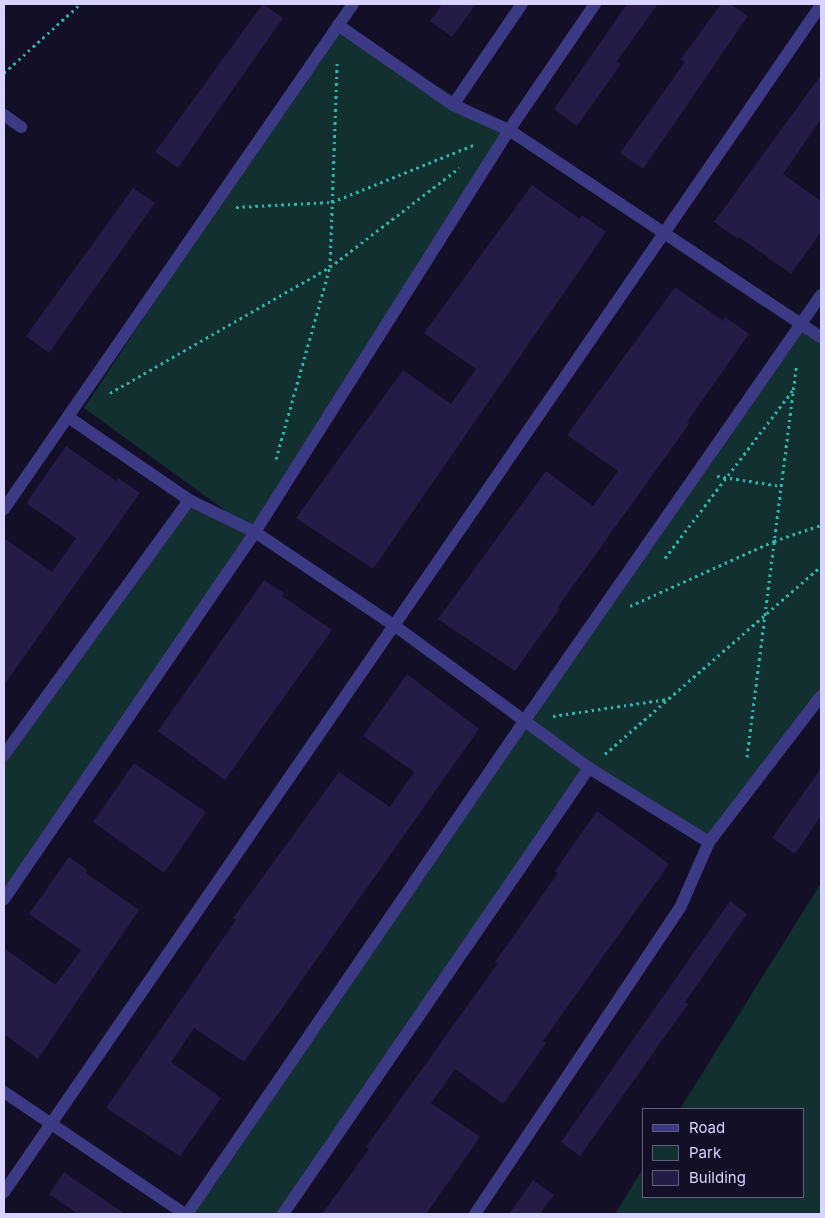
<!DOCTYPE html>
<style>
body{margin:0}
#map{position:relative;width:825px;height:1218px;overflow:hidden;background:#130f26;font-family:Inter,sans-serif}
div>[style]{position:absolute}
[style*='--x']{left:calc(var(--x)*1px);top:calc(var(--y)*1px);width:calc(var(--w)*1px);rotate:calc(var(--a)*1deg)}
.green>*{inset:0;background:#12302f}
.building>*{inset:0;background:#241b47}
.path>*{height:3px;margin-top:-1.5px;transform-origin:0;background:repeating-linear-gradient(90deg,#2fb8b0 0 2.5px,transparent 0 6.5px)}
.street>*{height:12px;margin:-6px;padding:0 6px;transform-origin:6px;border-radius:6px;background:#3d3a85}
span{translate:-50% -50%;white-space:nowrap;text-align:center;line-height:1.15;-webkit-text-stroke:5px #130f26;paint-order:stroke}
.frame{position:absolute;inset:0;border:5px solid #d9d4ff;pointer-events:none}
.legend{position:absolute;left:642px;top:1108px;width:162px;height:90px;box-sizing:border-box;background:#130f26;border:1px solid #625e7d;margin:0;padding:6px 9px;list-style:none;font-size:15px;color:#d9d4ff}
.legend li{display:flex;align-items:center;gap:10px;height:25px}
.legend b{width:25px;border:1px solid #625e7d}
</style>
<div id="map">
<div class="green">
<i style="clip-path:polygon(338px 25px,509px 130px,255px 532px,4px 899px,4px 755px,189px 500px,252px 530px,84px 408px)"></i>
<i style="clip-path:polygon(802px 324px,821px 338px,821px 696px,709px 842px,589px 768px,283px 1214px,187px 1214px)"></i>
<i style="clip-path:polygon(821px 883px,821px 1214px,615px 1214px,644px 1167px,644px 1197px,804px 1197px,804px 1109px,680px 1109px)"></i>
</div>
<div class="building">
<i style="clip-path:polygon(263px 4px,283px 18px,178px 168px,155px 152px)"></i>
<i style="clip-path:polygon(442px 4px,476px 4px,452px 37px,430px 21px)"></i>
<i style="clip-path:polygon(627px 4px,658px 4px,617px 61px,621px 64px,577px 126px,554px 109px)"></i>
<i style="clip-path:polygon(721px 4px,730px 4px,748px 16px,643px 169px,620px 153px,685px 62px,681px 59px)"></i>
<i style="clip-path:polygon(821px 75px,821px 119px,783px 174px,821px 201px,821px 232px,791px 274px,739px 237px,738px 239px,714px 222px)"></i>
<i style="clip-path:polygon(532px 185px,580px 219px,582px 215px,606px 232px,373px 569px,296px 518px,403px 370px,451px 404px,476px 369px,424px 333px)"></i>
<i style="clip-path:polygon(133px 188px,155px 203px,49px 353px,26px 336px)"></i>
<i style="clip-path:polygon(675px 287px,723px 321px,725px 317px,749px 334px,687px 422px,689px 424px,558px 607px,560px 608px,515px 671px,438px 619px,546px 471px,593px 506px,618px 471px,567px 435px)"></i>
<i style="clip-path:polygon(66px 446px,116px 481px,118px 478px,140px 493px,4px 685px,4px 538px,52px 572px,76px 538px,26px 503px)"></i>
<i style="clip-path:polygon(264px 580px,284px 593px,282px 596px,332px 630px,225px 780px,158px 731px)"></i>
<i style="clip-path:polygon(407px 674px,479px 729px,244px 1062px,194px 1028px,171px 1062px,221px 1098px,180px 1156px,106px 1108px,236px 920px,233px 918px,339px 772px,390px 807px,414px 772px,363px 736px)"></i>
<i style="clip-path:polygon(134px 763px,206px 812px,164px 873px,93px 822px)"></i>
<i style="clip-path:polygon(821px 768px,821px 816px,795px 854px,772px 838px)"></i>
<i style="clip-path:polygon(597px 811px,669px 864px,543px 1041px,546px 1043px,503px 1104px,455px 1069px,431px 1103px,480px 1137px,426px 1214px,322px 1214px,369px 1149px,366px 1147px,498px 963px,495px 962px,558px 873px,555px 871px)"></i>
<i style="clip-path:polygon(69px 857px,87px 870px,86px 873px,139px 910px,38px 1059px,4px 1034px,4px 948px,54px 984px,57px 983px,81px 950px,29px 914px)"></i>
<i style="clip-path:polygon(730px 901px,747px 914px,685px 1002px,688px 1004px,580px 1156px,561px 1142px)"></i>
<i style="clip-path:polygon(64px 1172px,125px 1214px,78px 1214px,49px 1194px)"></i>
<i style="clip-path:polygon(533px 1180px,554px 1195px,540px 1214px,509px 1214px)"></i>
</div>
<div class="path">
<i style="--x:4;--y:73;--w:103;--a:-42.2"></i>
<i style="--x:236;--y:207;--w:96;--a:-3"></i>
<i style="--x:332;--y:202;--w:155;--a:-21.9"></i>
<i style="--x:110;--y:393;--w:254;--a:-29.8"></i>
<i style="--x:330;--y:267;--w:163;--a:-37.5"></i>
<i style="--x:276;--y:459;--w:199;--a:-74.3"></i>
<i style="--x:330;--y:267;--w:204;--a:-88"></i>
<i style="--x:717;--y:476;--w:65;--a:8.9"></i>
<i style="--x:665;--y:558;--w:211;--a:-52.7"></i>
<i style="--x:630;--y:606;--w:158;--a:-24.3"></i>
<i style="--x:774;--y:541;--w:50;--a:-18.8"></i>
<i style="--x:553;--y:716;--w:116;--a:-8.4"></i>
<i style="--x:605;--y:754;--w:286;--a:-41"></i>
<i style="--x:747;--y:757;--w:393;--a:-82.8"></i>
</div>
<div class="street">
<i style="--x:338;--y:25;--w:140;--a:34.8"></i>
<i style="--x:453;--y:105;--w:61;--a:24.1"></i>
<i style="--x:509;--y:130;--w:374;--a:33.6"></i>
<i style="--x:453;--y:105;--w:122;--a:-55.7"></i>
<i style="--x:4;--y:115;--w:21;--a:35"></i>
<i style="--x:68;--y:417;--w:147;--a:34.4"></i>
<i style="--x:189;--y:500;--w:73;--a:25.9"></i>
<i style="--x:255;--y:532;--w:169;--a:33.9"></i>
<i style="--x:395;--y:626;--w:240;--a:36.2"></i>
<i style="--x:589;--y:768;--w:141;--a:31.7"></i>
<i style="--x:4;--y:509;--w:614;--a:-55.35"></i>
<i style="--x:4;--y:755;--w:315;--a:-54"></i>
<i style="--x:4;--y:899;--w:445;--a:-55.6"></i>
<i style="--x:255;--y:532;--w:476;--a:-57.7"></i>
<i style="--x:509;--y:130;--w:153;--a:-55.7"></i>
<i style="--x:4;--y:1092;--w:218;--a:34"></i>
<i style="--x:4;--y:1192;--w:1441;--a:-55.46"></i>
<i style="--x:187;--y:1214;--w:599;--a:-55.62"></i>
<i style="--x:525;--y:720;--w:518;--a:-55.14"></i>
<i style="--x:283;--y:1214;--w:541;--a:-55.55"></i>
<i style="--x:475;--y:1214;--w:368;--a:-56.2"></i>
<i style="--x:680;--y:908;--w:72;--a:-66.3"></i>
<i style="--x:709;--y:842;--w:184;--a:-52.5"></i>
</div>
<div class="frame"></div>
<ul class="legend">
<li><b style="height:6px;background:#3d3a85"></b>Road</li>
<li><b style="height:14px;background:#12302f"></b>Park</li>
<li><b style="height:14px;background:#241b47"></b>Building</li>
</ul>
</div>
